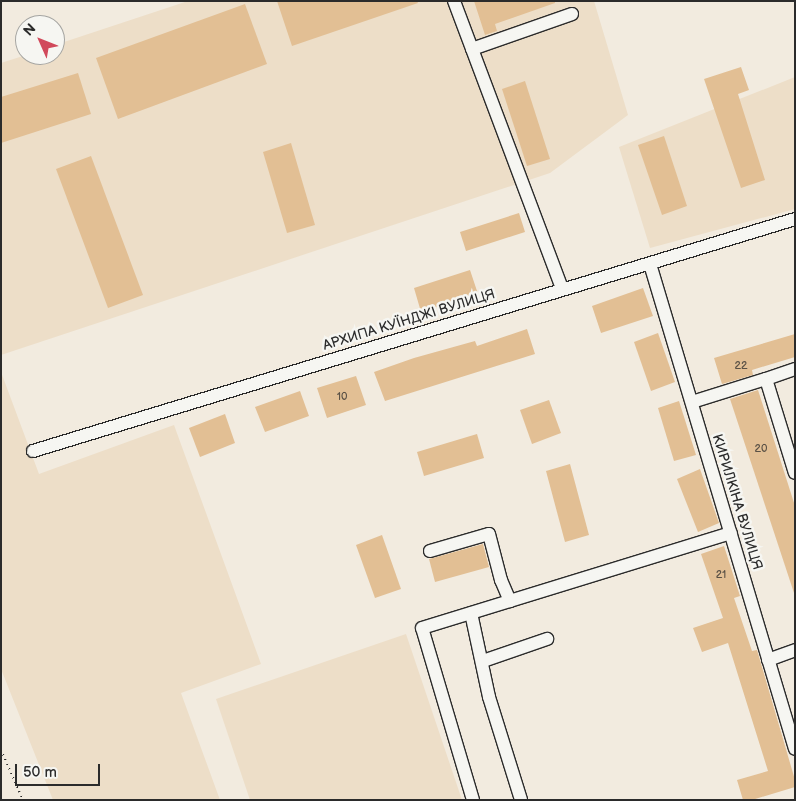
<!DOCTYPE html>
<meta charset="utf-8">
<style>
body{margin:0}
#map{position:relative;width:796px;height:801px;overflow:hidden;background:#f2ebdf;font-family:"Balsamiq Sans",sans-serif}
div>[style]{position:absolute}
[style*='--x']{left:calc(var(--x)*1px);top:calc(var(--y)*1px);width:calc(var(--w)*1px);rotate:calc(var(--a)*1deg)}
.built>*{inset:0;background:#eddec8}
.building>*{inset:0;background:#e2bf94}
.path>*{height:2px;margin-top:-1px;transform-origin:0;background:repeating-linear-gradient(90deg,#2b2b2b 0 1px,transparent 0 5px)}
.roads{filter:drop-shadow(1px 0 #2b2b2b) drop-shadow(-1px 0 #2b2b2b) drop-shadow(0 1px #2b2b2b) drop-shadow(0 -1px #2b2b2b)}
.minor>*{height:12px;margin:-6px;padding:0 6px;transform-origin:6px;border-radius:6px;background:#f6f6f2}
span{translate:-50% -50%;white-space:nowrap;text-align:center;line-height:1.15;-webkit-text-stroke:5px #f6f6f2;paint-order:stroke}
.number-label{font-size:11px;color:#595045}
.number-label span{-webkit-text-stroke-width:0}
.street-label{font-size:14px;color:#2b2b2b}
.frame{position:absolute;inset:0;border:2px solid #2b2b2b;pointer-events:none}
.north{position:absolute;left:15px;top:15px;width:50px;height:50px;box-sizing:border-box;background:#f6f6f2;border:1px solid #a5a5a2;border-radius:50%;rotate:314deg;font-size:14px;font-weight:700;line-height:20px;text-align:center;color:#2b2b2b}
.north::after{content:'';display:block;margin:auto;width:18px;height:22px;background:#d1495b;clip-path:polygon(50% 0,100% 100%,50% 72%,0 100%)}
.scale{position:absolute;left:15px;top:764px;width:85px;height:22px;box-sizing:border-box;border:2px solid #2b2b2b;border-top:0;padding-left:6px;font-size:15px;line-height:18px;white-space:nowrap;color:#2b2b2b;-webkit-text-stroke:4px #f6f6f2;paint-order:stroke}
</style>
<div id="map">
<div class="built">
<i style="clip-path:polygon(188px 1px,594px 1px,628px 115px,550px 173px,1px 355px,1px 63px,26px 55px,55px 55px,55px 45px)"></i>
<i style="clip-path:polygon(795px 77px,795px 209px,650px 248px,619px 147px)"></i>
<i style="clip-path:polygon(1px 372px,39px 474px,174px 425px,261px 664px,181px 693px,220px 800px,53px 800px,1px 669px)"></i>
<i style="clip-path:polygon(406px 634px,462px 800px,250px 800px,216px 699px)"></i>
</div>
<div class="building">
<i style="clip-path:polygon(277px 1px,417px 1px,418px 3px,292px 46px)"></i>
<i style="clip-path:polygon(474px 1px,555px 1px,555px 3px,495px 24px,497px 31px,485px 35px)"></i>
<i style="clip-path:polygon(245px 4px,267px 64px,118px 119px,96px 58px)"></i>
<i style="clip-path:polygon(741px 67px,749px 90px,738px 94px,765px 180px,741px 188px,704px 79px)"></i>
<i style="clip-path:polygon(78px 73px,91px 114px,1px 143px,1px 97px)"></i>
<i style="clip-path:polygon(525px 81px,550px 159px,527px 166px,502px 89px)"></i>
<i style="clip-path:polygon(664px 136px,687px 206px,662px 215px,638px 145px)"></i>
<i style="clip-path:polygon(291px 143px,315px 225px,287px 233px,263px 152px)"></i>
<i style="clip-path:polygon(91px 156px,143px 295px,108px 308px,56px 169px)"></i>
<i style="clip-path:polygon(519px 213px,525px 232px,466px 251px,460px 232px)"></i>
<i style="clip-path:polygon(470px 270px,478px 294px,421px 312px,414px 288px)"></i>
<i style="clip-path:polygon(643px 288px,653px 316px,601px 333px,592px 306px)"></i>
<i style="clip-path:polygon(527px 329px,535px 354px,385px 401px,374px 372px,414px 358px,475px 341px,477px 346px)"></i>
<i style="clip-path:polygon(658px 333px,675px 382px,651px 391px,634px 342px)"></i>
<i style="clip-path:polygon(795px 334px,795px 357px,752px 370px,753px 375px,722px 384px,714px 358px)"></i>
<i style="clip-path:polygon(356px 376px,366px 405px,327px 418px,317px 388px)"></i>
<i style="clip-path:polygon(758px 390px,795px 506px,795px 596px,730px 399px)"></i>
<i style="clip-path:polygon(300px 391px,309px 416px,265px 432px,255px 407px)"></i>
<i style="clip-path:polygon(549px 400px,561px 433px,532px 444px,520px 410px)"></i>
<i style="clip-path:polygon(679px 401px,696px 455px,674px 461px,658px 408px)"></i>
<i style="clip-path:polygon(225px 414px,235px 443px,200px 457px,189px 428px)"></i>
<i style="clip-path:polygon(477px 434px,484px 458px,424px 476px,417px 452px)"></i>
<i style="clip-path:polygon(570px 464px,589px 535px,565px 542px,546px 471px)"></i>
<i style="clip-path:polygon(700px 469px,719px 523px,698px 532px,677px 479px)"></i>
<i style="clip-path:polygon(382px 535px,401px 589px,375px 598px,356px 545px)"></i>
<i style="clip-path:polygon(483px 544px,489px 567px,435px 582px,429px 559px)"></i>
<i style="clip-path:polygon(724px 546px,740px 596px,734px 598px,752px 651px,757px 650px,795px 780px,795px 787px,752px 800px,743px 800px,737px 780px,768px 771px,728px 643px,702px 652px,693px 628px,723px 618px,701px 554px)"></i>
</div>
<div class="path">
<i style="--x:1;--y:750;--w:55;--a:66.3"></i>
</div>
<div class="roads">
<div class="minor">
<i style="--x:454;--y:1;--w:308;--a:69.4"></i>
<i style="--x:472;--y:49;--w:106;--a:-19.3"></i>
<i style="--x:650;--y:264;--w:506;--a:73.35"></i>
<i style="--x:766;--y:379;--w:31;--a:-19"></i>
<i style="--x:692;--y:402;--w:77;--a:-17.3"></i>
<i style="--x:766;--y:379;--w:98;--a:72.9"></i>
<i style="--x:33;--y:451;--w:797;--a:-16.93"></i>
<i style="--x:430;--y:551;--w:61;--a:-16.1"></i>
<i style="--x:489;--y:534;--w:48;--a:75.4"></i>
<i style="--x:501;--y:580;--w:23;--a:67"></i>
<i style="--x:471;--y:613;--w:86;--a:77.9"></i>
<i style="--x:489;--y:697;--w:108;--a:72.7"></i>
<i style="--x:768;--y:660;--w:29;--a:-20"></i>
<i style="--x:483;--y:661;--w:68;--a:-19"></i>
<i style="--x:473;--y:800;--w:179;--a:-106.5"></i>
<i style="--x:422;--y:628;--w:323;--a:-17.1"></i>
</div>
</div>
<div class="number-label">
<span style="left:741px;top:366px">22</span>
<span style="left:342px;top:397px">10</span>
<span style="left:761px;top:449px">20</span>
<span style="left:721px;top:575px">21</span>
</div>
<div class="street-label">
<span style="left:409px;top:320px;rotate:-17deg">АРХИПА КУЇНДЖІ ВУЛИЦЯ</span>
<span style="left:737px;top:502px;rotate:73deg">КИРИЛКІНА ВУЛИЦЯ</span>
</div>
<div class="frame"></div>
<div class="north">N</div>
<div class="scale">50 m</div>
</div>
